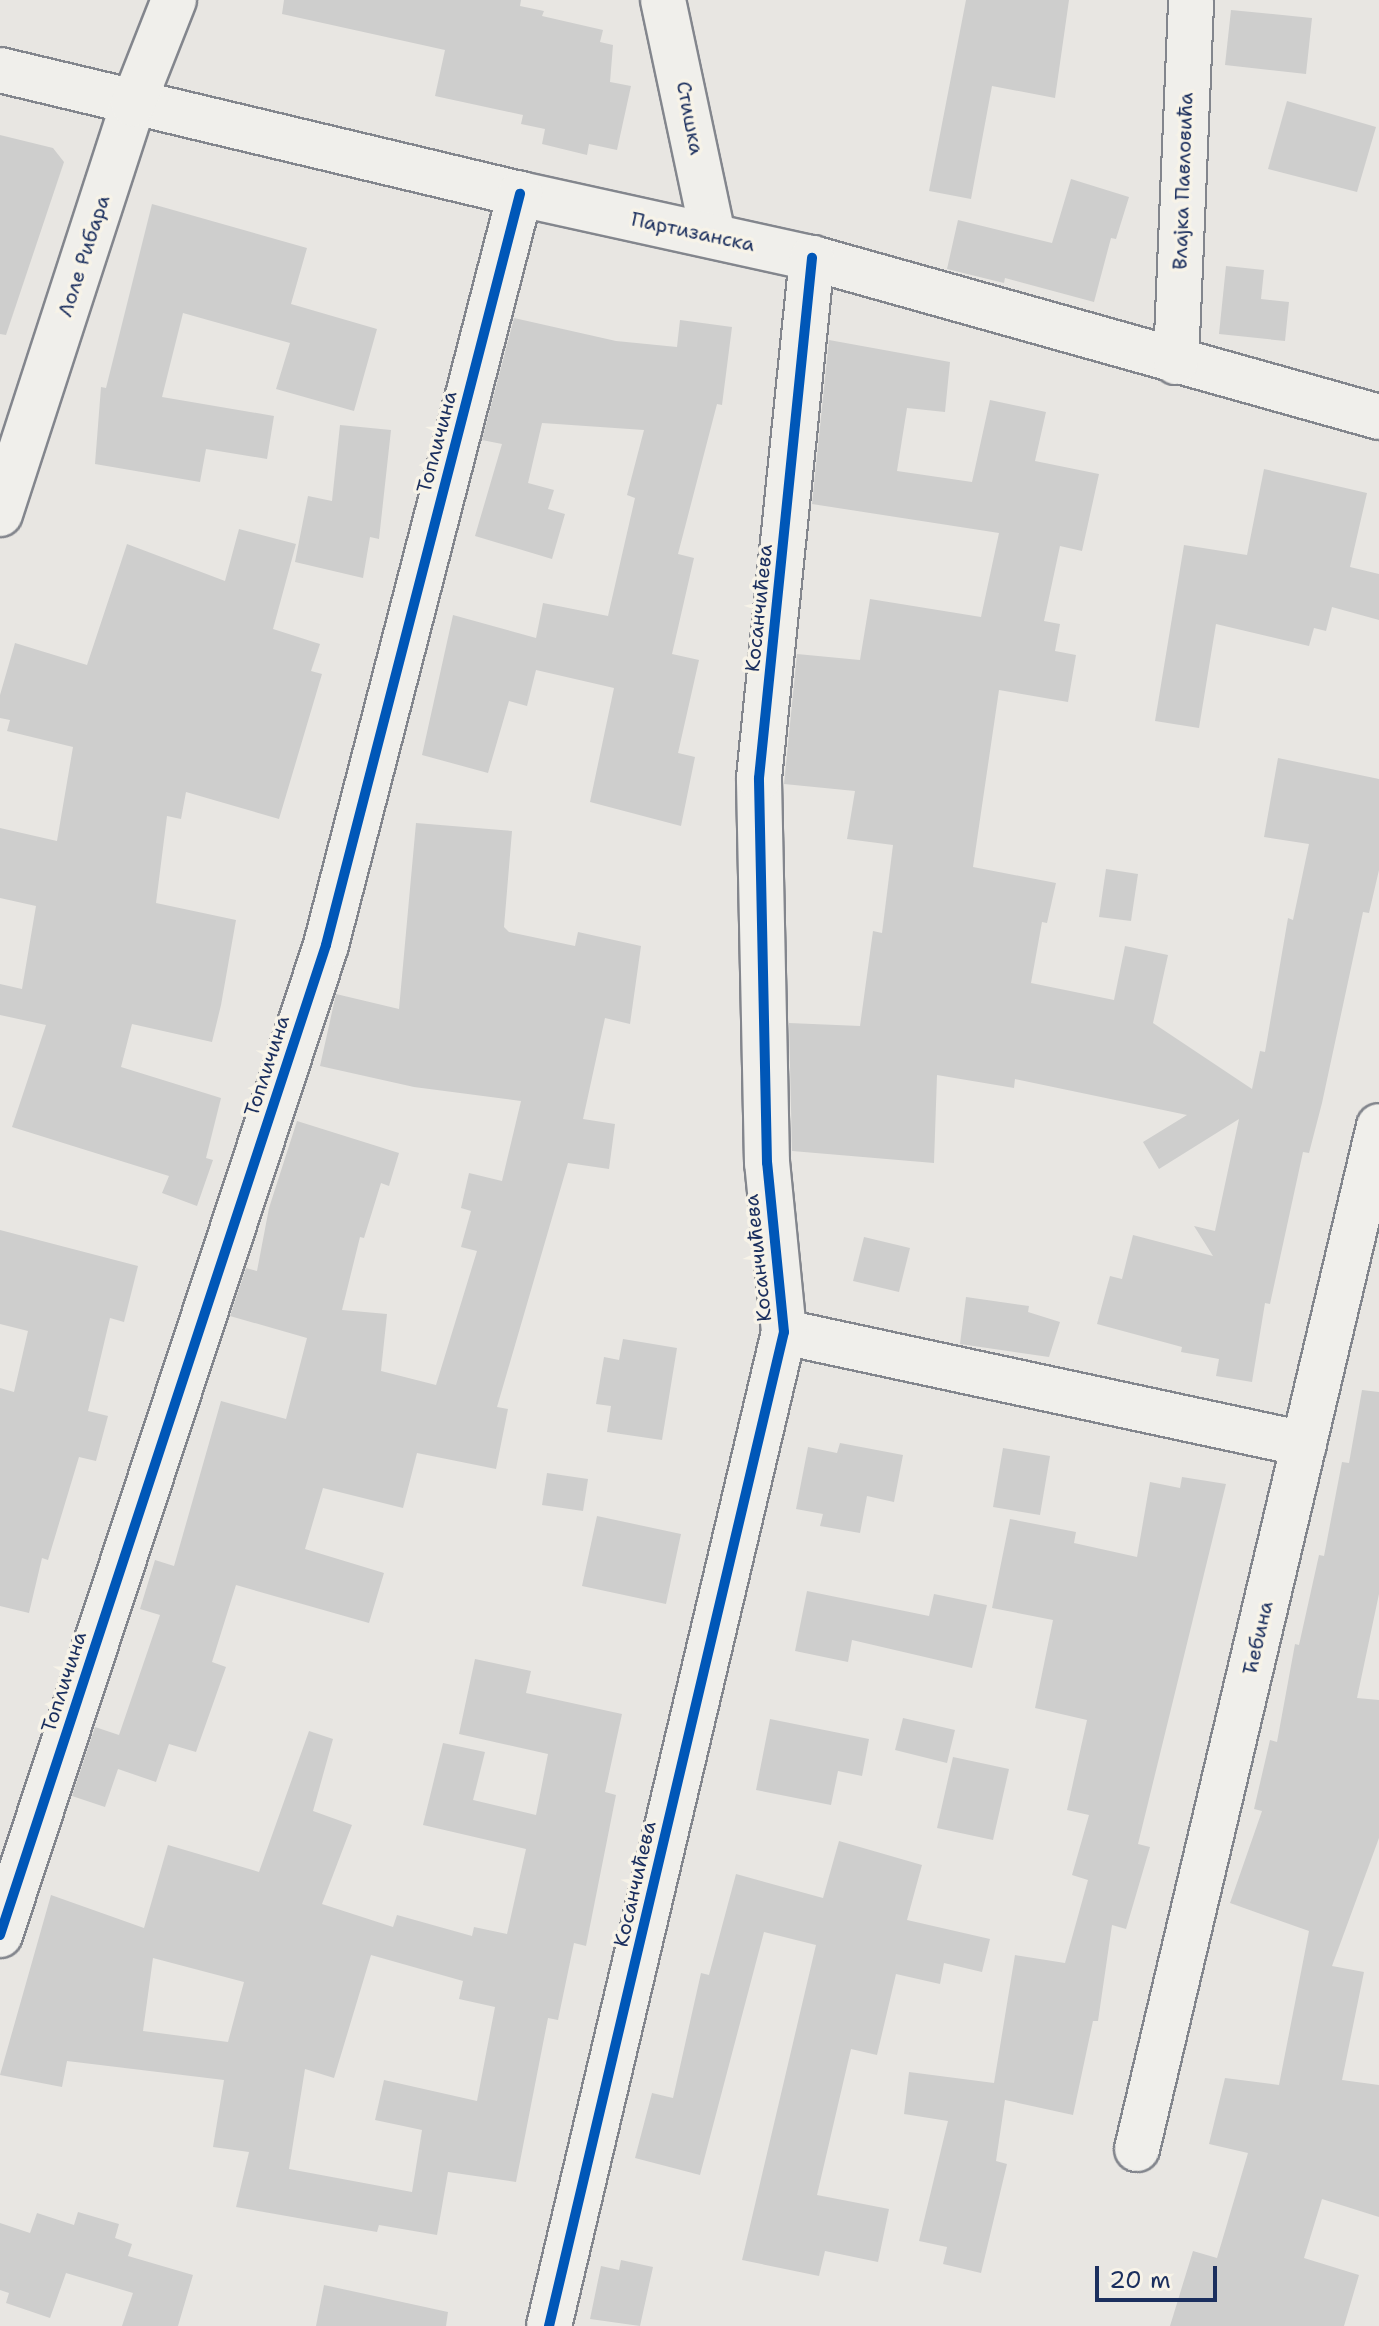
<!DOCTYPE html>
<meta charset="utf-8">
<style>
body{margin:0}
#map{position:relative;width:1379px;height:2326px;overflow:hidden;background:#e8e6e2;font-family:"Shantell Sans",sans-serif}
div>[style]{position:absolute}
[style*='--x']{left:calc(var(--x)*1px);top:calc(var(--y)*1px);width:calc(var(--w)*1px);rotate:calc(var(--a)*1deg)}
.building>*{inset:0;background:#cececd}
.roads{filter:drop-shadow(2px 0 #83868d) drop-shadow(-2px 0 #83868d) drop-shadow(0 2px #83868d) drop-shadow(0 -2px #83868d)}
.minor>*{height:44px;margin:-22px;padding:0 22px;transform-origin:22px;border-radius:22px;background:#f0efeb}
.cycleway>*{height:10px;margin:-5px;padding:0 5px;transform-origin:5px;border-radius:5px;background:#0057b8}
span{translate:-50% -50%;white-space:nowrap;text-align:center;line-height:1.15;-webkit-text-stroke:7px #f7f3e8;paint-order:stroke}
.street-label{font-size:20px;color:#1b2f5e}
.scale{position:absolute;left:1095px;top:2266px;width:122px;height:36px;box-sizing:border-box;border:4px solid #1b2f5e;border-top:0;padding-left:10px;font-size:24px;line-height:28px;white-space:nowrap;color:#1b2f5e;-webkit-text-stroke:6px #f7f3e8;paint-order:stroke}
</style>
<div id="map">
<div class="building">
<i style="clip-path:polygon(284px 0,521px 0,520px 6px,544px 11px,542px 16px,603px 30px,600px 42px,613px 45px,610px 82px,631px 86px,617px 150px,589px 144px,587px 155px,542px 144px,545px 129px,521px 124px,523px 115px,435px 96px,445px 50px,282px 14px)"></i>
<i style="clip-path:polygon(966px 0,1069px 0,1055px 98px,992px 86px,971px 199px,929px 191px)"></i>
<i style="clip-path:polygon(1231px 10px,1312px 18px,1306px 74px,1225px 65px)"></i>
<i style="clip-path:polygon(1287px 101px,1376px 127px,1357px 192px,1268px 169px)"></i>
<i style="clip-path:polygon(0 135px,53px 148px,64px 162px,6px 335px,0 334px)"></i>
<i style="clip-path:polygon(1071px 179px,1129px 197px,1116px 239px,1111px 238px,1094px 302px,1005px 278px,1004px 283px,947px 269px,958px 220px,1052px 243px)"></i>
<i style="clip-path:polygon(152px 204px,307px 248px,291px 304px,377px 329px,354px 411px,276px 389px,290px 343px,183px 313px,162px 397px,274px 416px,267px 459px,206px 449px,200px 482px,95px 464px,101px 387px,106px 388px)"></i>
<i style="clip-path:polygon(1226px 266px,1264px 270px,1261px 299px,1289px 302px,1285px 341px,1219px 334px)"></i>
<i style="clip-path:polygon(514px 318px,616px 341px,677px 347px,680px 320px,732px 327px,722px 405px,717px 404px,678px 554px,694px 558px,672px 654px,699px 660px,678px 753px,695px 757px,681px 826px,590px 802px,614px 688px,536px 670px,527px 706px,509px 701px,488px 773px,422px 755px,453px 615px,536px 638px,543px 603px,608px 616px,635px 498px,627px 495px,644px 430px,542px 423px,528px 483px,554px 490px,548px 509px,565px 514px,552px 559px,475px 536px,502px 444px,482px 440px)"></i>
<i style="clip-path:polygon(829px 340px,950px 362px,945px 412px,907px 408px,897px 471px,972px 482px,990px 400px,1046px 412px,1035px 461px,1099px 474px,1082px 551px,1060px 546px,1044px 621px,1060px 624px,1055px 651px,1076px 655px,1068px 702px,999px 690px,973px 867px,1056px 883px,1047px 923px,1042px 922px,1031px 983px,1114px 1000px,1125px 946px,1168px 955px,1153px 1023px,1252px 1089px,1260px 1051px,1265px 1052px,1288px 918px,1293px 920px,1309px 844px,1264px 837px,1278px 758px,1379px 779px,1379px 870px,1369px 913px,1363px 912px,1322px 1103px,1309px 1153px,1303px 1152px,1270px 1304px,1265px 1303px,1252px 1382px,1216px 1376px,1219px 1359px,1181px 1352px,1182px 1347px,1097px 1324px,1110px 1276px,1122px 1279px,1133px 1235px,1213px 1256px,1194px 1226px,1215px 1231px,1239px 1119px,1159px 1169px,1143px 1142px,1187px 1115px,1015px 1079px,1014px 1088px,937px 1075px,934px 1163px,792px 1151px,789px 1023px,860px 1026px,873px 931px,882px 933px,893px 845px,847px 839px,855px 791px,784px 784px,797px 654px,860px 660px,870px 599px,981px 617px,999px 533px,812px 504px)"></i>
<i style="clip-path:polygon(340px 425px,391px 430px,379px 539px,370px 537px,363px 578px,295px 562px,308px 496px,332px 501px)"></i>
<i style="clip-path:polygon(1264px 469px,1367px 493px,1350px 567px,1379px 574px,1379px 620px,1332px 607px,1326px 631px,1314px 628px,1309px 646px,1216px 624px,1199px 728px,1155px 721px,1184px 545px,1247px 555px)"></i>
<i style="clip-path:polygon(239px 529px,296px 544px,273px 629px,320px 644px,311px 671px,322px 674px,279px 819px,186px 792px,181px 819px,167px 816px,156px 903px,236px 920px,221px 1005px,212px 1042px,132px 1024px,121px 1067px,221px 1098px,206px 1158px,213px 1160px,197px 1206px,162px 1193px,169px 1176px,12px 1127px,46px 1025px,0 1015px,0 984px,22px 989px,36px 906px,0 898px,0 828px,57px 841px,73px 747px,7px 731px,10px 720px,0 718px,0 695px,15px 643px,87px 665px,127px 544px,225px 581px)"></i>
<i style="clip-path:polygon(416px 823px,512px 831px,504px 927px,509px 932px,575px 946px,578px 932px,641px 946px,630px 1024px,605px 1018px,583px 1119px,615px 1124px,609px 1169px,568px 1163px,497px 1407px,508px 1409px,496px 1469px,417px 1453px,403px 1508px,323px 1488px,305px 1549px,384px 1573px,369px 1623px,236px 1585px,212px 1662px,226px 1667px,196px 1752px,169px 1744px,156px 1782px,118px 1769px,105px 1807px,72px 1796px,95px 1727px,119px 1735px,160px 1615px,140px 1609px,155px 1560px,174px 1566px,221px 1401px,286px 1419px,307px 1338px,230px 1316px,246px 1268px,257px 1271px,269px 1208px,297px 1121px,399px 1153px,389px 1186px,381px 1183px,364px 1238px,360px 1237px,342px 1310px,387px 1314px,381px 1371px,436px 1385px,477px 1251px,461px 1247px,471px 1211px,461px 1208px,469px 1173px,502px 1181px,521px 1101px,414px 1087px,320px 1066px,336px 994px,399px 1009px)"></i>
<i style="clip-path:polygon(1106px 869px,1138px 874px,1131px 921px,1099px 917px)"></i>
<i style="clip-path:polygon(0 1230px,138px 1266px,124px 1322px,110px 1318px,88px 1411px,108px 1416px,96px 1461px,79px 1457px,48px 1560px,42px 1558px,29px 1613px,0 1606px,0 1388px,14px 1392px,28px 1331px,0 1324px)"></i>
<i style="clip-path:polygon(864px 1237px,910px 1248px,899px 1292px,853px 1281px)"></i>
<i style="clip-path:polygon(966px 1297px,1029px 1306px,1028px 1312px,1060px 1322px,1049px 1357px,960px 1344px)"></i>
<i style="clip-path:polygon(623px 1339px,677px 1348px,662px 1440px,607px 1432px,611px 1406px,596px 1404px,604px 1357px,619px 1360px)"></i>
<i style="clip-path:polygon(1362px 1390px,1379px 1392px,1379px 1594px,1357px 1698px,1379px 1700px,1379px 1838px,1332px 1966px,1364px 1972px,1342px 2080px,1379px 2085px,1379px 2217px,1322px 2199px,1304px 2258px,1359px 2275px,1344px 2326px,1170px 2326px,1193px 2251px,1217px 2258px,1248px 2153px,1209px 2144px,1225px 2078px,1279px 2085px,1309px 1931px,1230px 1903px,1262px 1811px,1254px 1809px,1270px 1740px,1277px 1742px,1295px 1644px,1299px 1645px,1319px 1555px,1324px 1556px,1342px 1462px,1349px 1463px)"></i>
<i style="clip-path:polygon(840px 1443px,903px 1455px,894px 1502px,867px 1496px,860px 1533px,820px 1526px,823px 1514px,796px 1509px,808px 1447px,837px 1453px)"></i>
<i style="clip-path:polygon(1003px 1448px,1050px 1456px,1040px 1515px,993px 1507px)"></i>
<i style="clip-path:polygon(547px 1473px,588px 1479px,583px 1511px,542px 1505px)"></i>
<i style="clip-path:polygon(1182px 1477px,1226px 1484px,1138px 1844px,1150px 1847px,1126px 1929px,1112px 1925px,1098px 2021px,1093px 2021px,1073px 2115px,1005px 2100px,996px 2161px,1007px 2164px,981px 2273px,943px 2264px,947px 2247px,919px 2241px,948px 2121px,904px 2114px,909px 2072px,994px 2083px,1015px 1955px,1065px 1963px,1088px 1880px,1072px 1875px,1089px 1815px,1067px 1810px,1087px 1720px,1035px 1708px,1053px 1620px,992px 1608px,1010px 1519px,1076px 1532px,1074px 1543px,1137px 1557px,1150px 1482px,1180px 1488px)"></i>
<i style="clip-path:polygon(597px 1516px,681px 1534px,666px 1604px,582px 1586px)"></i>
<i style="clip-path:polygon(807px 1591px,929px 1616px,934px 1594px,987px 1605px,972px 1668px,852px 1640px,848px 1662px,795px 1651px)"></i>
<i style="clip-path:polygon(evenodd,475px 1659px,531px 1671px,526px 1693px,622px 1714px,605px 1792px,616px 1795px,586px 1946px,574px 1943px,558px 2020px,548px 2018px,516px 2182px,448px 2172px,437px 2235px,379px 2225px,377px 2232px,236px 2207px,249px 2152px,213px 2147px,224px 2080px,67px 2061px,62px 2087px,0 2075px,51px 1895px,144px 1928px,168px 1845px,259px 1872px,309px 1731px,333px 1739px,313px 1811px,352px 1825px,322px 1904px,393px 1927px,397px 1915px,472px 1936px,474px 1927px,507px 1934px,526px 1849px,423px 1825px,443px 1743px,485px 1752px,473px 1800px,536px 1815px,548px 1754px,459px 1734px,475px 1659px,371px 1955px,463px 1981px,459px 1999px,495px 2007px,477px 2101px,384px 2080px,375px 2120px,422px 2130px,412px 2192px,289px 2169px,305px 2069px,334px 2078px,371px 1955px,475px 1659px,153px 1958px,244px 1982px,228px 2042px,143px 2031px,153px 1958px)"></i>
<i style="clip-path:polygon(903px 1718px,955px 1730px,947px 1763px,895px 1750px)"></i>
<i style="clip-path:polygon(770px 1719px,869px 1739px,862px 1776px,838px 1771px,831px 1805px,756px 1790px)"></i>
<i style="clip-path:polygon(953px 1757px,1009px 1769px,993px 1840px,937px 1828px)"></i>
<i style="clip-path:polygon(839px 1841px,922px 1865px,907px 1920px,990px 1939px,982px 1972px,944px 1963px,940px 1984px,896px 1974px,877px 2055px,851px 2049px,817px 2195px,889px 2209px,878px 2262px,825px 2251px,819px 2276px,742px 2260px,816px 1945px,764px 1932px,700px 2175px,635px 2158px,652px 2093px,673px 2098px,701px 1973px,709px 1975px,736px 1874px,823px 1898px)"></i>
<i style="clip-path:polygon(78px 2212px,119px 2224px,115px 2238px,132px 2244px,128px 2256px,193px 2275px,178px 2326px,122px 2326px,133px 2293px,66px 2273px,50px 2318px,6px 2303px,9px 2293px,0 2290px,0 2223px,30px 2233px,37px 2213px,74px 2225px)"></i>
<i style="clip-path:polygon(621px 2260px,653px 2267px,640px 2326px,590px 2319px,601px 2266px,619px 2270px)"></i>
<i style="clip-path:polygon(324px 2285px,448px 2312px,446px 2326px,316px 2326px)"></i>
</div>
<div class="roads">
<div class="minor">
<i style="--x:663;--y:0;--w:241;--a:78"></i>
<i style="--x:0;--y:70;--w:535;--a:13.41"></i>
<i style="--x:520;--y:194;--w:299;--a:12.4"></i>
<i style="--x:812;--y:258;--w:589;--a:15.66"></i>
<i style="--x:1176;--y:362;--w:362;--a:-87.6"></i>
<i style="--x:0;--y:514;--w:431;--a:-72"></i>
<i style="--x:133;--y:104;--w:112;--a:-68.5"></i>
<i style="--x:784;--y:1332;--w:532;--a:12.15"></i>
<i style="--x:0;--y:1935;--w:1042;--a:-71.77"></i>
<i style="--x:326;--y:945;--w:776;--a:-75.52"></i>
<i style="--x:1137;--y:2149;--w:1051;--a:-76.69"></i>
<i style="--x:549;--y:2326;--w:1021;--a:-76.7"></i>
<i style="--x:784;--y:1332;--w:170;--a:-95.7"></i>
<i style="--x:767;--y:1163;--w:385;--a:-91.2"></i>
<i style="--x:759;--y:778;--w:523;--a:-84.18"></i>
</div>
</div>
<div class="cycleway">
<i style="--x:0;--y:1935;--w:1042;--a:-71.77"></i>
<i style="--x:326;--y:945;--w:776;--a:-75.52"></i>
<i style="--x:549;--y:2326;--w:1021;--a:-76.7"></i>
<i style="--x:784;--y:1332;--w:170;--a:-95.7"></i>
<i style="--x:767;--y:1163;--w:385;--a:-91.2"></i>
<i style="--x:759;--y:778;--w:523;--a:-84.18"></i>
</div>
<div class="street-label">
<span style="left:690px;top:118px;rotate:79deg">Стишка</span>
<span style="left:1183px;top:181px;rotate:-88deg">Влајка Павловића</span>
<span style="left:693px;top:232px;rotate:12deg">Партизанска</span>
<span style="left:84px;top:256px;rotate:-72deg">Лоле Рибара</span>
<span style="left:437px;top:442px;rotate:-75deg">Топличина</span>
<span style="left:759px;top:608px;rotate:-84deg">Косанчићева</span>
<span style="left:267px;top:1066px;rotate:-72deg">Топличина</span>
<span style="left:758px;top:1258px;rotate:-96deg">Косанчићева</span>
<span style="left:1258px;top:1638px;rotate:-77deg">Ћебина</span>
<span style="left:64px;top:1682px;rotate:-72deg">Топличина</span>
<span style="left:635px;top:1884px;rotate:-77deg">Косанчићева</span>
</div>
<div class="scale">20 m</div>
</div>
